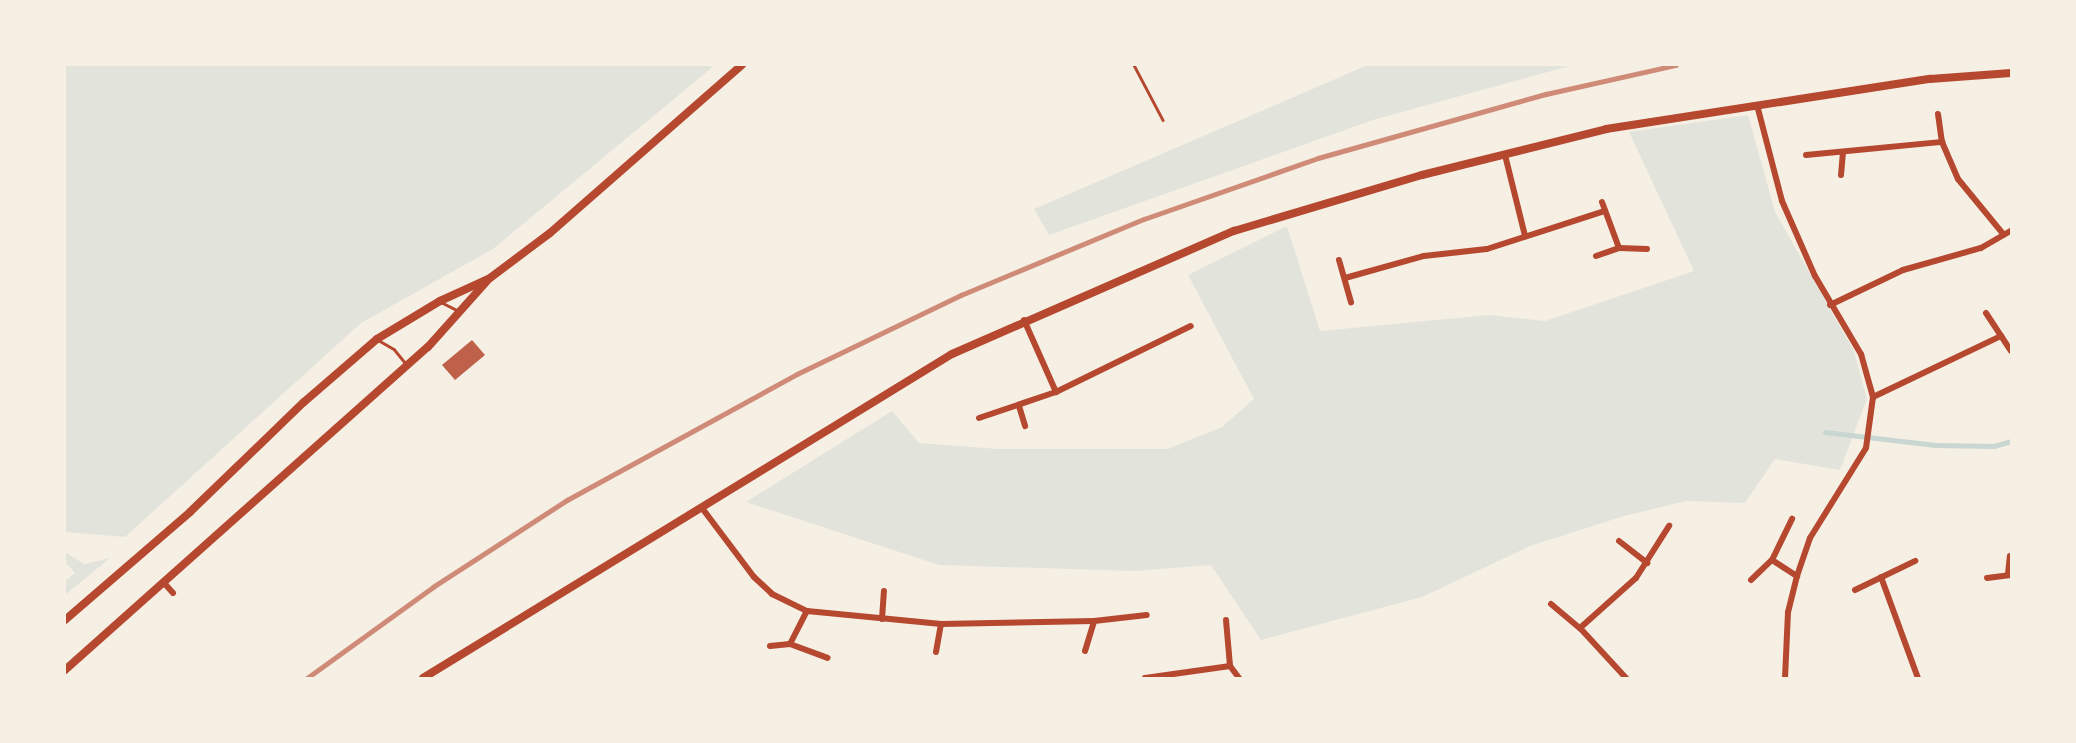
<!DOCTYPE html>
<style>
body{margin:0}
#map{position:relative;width:2076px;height:743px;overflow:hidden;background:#f6efe4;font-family:"Golos Text",sans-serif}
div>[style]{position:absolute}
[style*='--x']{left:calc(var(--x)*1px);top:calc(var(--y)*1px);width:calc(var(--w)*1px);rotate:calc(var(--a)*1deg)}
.green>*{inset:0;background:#e2e4dc}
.stream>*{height:4.5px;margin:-2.25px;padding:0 2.25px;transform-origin:2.25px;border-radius:2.25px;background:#c9d6d2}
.building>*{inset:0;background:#bf614a}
.service>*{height:2.5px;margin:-1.25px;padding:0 1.25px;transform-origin:1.25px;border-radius:1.25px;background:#b5482f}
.minor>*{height:6px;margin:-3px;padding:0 3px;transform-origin:3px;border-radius:3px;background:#b5482f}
.tertiary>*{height:8px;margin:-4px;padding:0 4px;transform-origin:4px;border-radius:4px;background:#b5482f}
.rail>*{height:4.5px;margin:-2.25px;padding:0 2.25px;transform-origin:2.25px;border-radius:2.25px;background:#cf8b77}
span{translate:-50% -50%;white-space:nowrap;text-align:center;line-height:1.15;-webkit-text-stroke:5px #f6efe4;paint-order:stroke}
.frame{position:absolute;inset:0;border:66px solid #f6efe4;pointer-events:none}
</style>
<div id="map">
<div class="green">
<i style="clip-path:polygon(65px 65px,715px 65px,493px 249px,361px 323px,125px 537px,65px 532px)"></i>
<i style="clip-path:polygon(1368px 65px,1573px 65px,1376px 119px,1049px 235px,1034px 209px)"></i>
<i style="clip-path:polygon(1748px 115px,1775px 212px,1854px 351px,1867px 399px,1840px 470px,1775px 459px,1745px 503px,1686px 501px,1624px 516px,1530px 546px,1422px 597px,1261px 640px,1211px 565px,1135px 571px,939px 565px,746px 502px,892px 411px,919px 443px,998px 449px,1168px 449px,1222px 427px,1254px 399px,1188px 275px,1287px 226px,1320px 331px,1489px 315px,1545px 321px,1694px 271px,1629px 132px)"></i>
<i style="clip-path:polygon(65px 552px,84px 564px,110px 558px,65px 595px,65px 581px,75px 573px,65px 562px)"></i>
</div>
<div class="stream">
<i style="--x:1825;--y:432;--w:111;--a:6.7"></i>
<i style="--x:1935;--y:445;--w:59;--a:1"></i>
<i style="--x:1994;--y:446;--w:18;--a:-16"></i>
</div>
<div class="building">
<i style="clip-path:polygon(472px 340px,485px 355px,455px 380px,442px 365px)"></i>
</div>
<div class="service">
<i style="--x:1134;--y:65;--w:62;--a:62.2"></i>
<i style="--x:443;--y:303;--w:18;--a:27"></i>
<i style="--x:380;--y:341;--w:16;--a:30"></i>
<i style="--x:394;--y:349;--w:19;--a:51"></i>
</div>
<div class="minor">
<i style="--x:1757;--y:105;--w:99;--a:75.4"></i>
<i style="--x:1782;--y:201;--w:82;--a:66.3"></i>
<i style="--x:1815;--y:276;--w:91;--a:59.5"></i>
<i style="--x:1861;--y:354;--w:45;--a:74.4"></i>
<i style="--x:1873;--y:397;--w:51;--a:97.8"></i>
<i style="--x:1866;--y:448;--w:106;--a:121.9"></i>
<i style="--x:1810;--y:538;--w:40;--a:108.9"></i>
<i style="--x:1797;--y:576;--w:37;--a:104"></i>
<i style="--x:1788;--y:612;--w:66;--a:92.6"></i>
<i style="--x:1938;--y:114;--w:28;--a:82"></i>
<i style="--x:1942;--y:142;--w:40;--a:66.6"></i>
<i style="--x:1958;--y:179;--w:72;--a:50.6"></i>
<i style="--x:1505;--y:155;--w:83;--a:76.1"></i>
<i style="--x:1806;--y:155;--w:137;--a:-5.5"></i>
<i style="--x:1841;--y:175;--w:22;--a:-85"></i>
<i style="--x:1602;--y:202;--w:49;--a:69.7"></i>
<i style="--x:1596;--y:256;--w:24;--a:-19"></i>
<i style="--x:1619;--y:248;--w:28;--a:2"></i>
<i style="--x:1339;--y:260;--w:44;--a:74.1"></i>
<i style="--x:1345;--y:278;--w:82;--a:-15.6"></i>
<i style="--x:1424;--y:256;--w:63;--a:-6.3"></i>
<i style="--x:1487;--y:249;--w:124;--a:-17.9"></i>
<i style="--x:1830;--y:305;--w:81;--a:-25.6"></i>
<i style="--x:1903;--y:270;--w:81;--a:-15.8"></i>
<i style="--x:1981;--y:248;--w:34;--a:-30"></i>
<i style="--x:1986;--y:313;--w:45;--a:56.7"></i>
<i style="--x:1024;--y:320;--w:79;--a:66"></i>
<i style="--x:1873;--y:397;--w:142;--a:-25.5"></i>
<i style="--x:1019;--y:406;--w:21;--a:73"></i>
<i style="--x:979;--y:418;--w:81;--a:-18.7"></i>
<i style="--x:1056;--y:392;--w:150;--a:-26.1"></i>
<i style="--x:702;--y:508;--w:86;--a:53"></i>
<i style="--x:754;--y:577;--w:25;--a:43"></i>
<i style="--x:772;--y:594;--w:39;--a:26"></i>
<i style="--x:807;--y:611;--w:135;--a:5.5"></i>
<i style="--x:941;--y:624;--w:153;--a:-1.1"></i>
<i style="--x:1094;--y:621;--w:53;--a:-6.5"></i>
<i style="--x:1619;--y:541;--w:36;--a:38"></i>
<i style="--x:1772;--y:560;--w:30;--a:33"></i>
<i style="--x:2008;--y:574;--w:18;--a:-84"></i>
<i style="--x:1881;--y:577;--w:108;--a:69.9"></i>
<i style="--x:1987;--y:578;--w:24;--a:-7"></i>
<i style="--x:1751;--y:580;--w:29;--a:-44"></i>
<i style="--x:1772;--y:560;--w:46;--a:-64"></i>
<i style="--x:165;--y:584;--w:12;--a:48"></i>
<i style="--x:1855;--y:590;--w:67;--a:-25.8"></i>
<i style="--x:1551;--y:604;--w:38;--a:40"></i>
<i style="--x:1580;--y:628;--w:68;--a:47.4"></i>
<i style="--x:882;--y:619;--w:28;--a:-86"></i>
<i style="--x:1226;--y:620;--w:46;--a:85"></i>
<i style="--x:1580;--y:628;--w:75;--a:-41.8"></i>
<i style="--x:1636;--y:578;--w:62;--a:-57.6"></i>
<i style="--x:790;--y:644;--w:37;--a:-63"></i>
<i style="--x:770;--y:646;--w:20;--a:-6"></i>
<i style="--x:790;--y:644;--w:40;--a:20.2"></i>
<i style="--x:1085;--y:651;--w:31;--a:-73"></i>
<i style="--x:936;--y:652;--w:28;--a:-80"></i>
<i style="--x:1145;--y:678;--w:86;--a:-8"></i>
<i style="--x:1230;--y:666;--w:15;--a:53"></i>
</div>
<div class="tertiary">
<i style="--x:65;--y:620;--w:165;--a:-40.8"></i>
<i style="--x:190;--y:512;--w:158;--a:-44"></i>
<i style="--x:304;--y:402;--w:96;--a:-40.8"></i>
<i style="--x:377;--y:339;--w:74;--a:-31.1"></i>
<i style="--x:440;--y:301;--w:55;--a:-24.7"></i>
<i style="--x:490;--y:278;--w:75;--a:-36.9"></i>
<i style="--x:550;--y:233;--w:255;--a:-41.2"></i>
<i style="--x:65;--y:670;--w:486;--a:-41.7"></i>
<i style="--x:428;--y:347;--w:90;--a:-48.2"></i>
<i style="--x:423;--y:678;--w:620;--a:-31.49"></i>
<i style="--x:952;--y:354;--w:308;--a:-23.6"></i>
<i style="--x:1234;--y:231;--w:196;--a:-16.6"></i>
<i style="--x:1422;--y:175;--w:190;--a:-14"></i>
<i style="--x:1606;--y:129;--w:328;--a:-8.8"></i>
<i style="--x:1930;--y:79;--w:81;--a:-4.2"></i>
</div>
<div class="rail">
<i style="--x:307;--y:678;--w:155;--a:-35.8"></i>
<i style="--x:433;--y:587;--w:160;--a:-33"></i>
<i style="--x:567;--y:500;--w:262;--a:-28.7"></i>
<i style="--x:797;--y:374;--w:182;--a:-25.7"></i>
<i style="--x:961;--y:295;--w:198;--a:-22.6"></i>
<i style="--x:1144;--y:219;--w:184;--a:-19.3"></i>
<i style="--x:1318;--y:158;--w:237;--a:-15.7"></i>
<i style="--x:1546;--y:94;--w:133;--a:-12.6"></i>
</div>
<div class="frame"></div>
</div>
